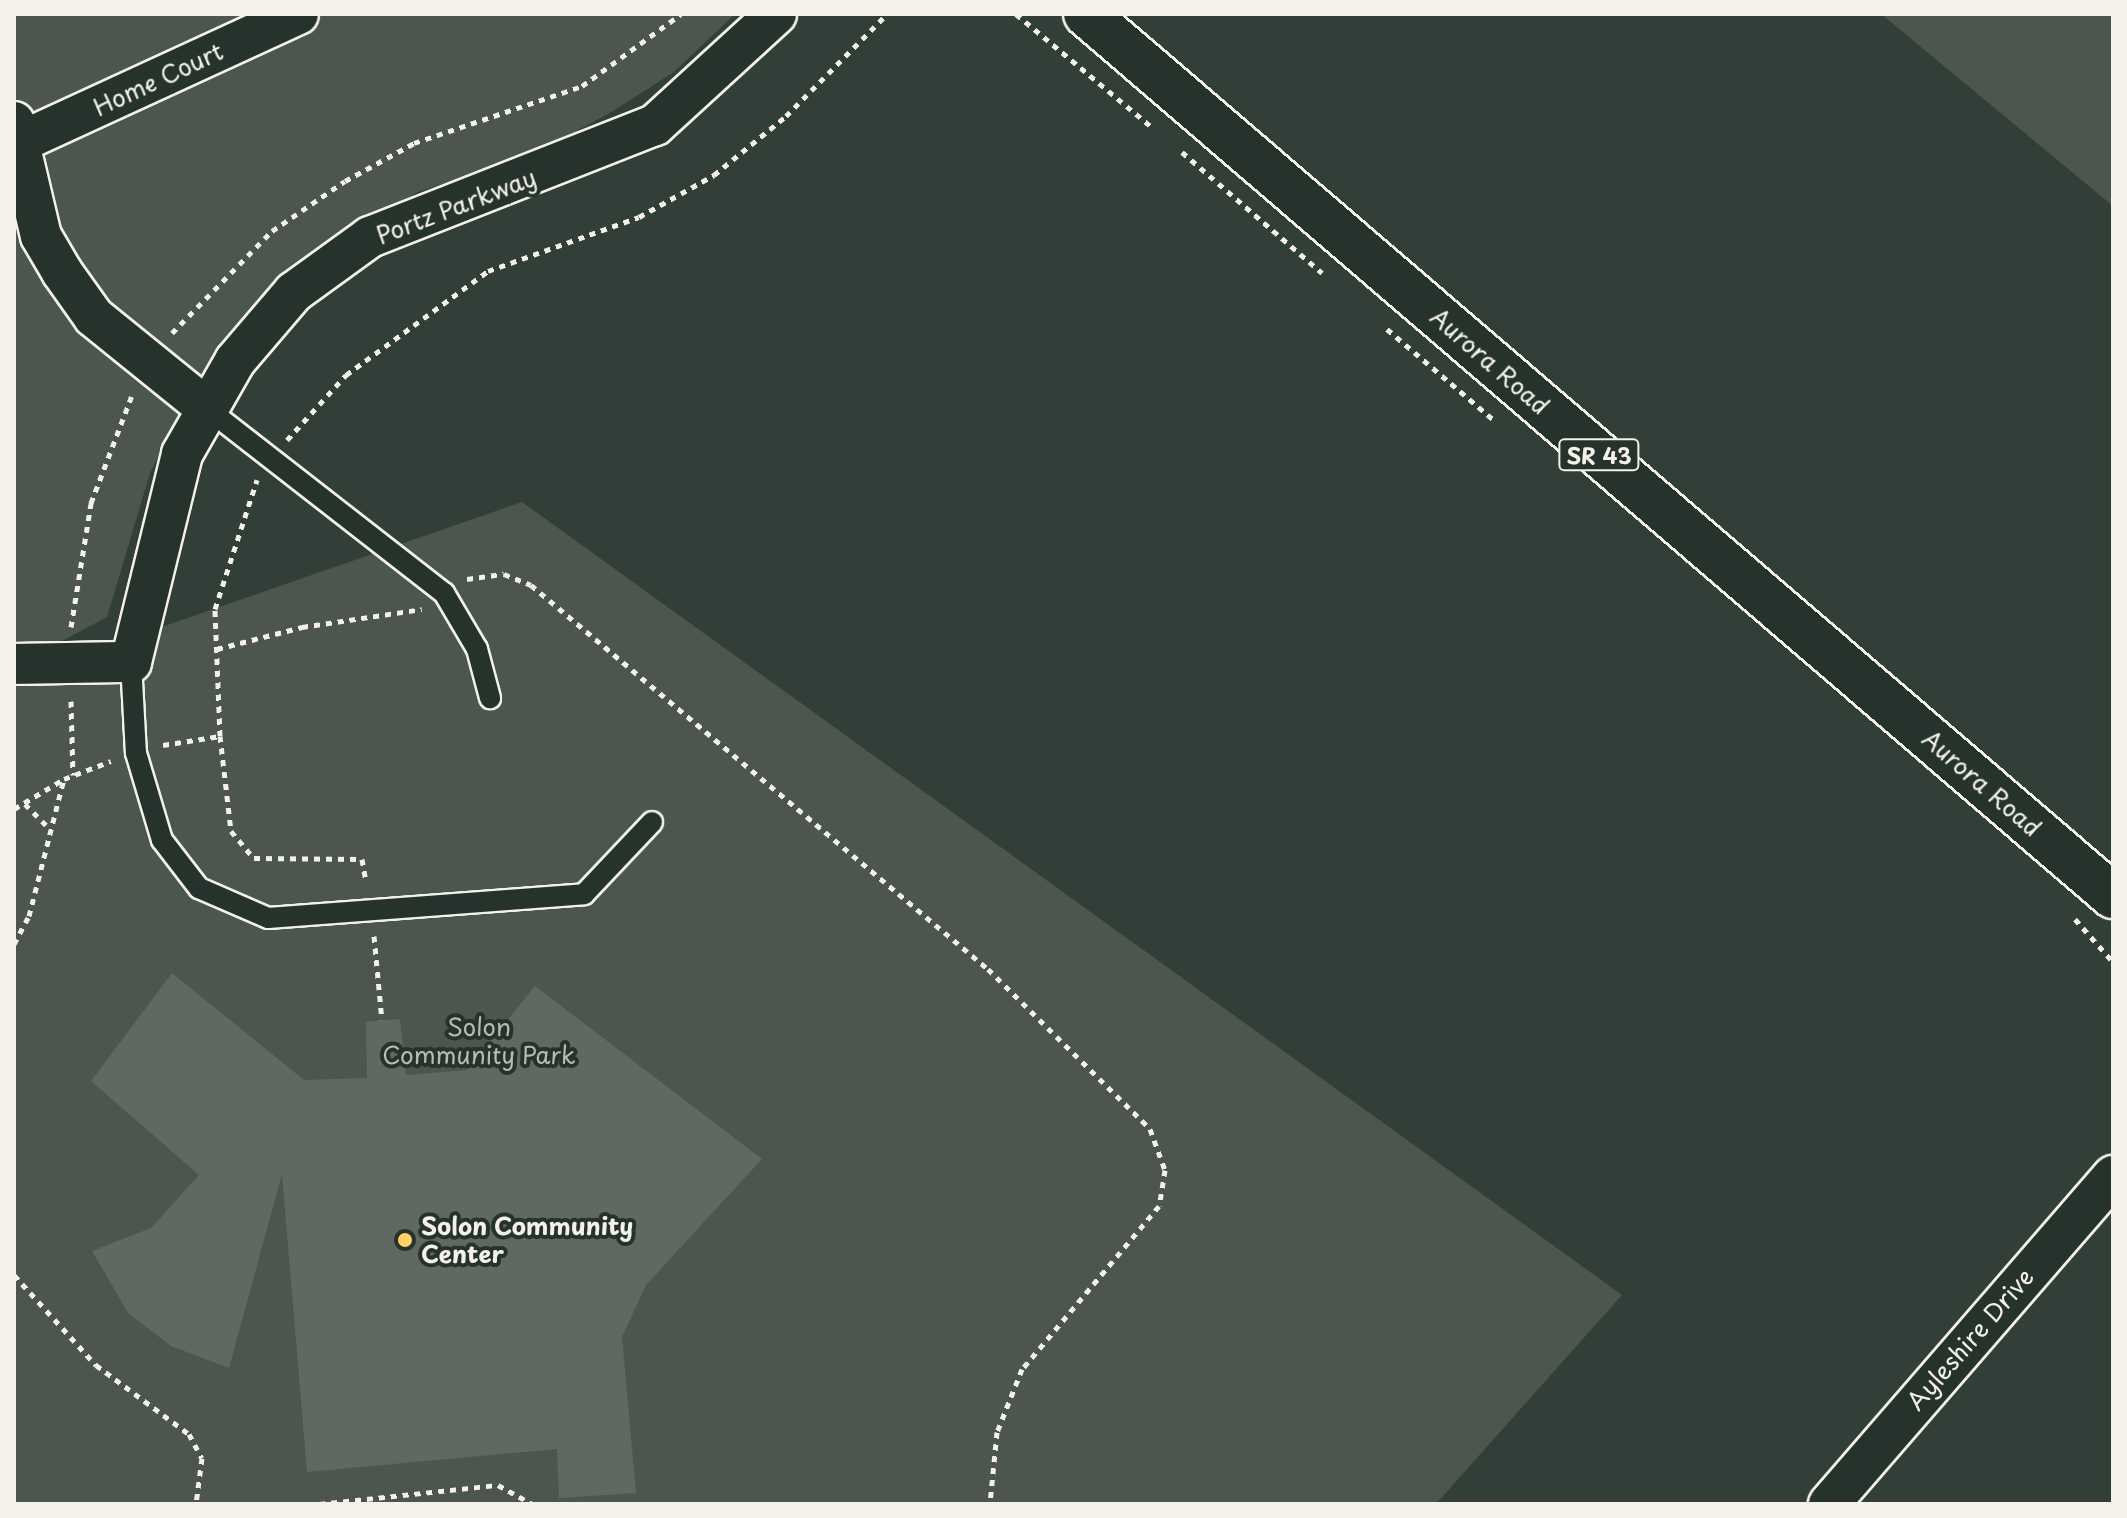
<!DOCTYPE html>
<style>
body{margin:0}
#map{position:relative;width:2127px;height:1518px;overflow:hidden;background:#323e38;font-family:"Playpen Sans",sans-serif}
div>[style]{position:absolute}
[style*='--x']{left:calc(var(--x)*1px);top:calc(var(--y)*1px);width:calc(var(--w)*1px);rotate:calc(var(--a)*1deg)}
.green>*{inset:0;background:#4c564f}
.building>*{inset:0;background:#5f6861}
.path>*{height:5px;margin-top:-2.5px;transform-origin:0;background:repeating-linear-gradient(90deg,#f4f1e8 0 6px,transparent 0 12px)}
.roads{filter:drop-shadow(2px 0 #f4f1e8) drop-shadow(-2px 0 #f4f1e8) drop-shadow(0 2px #f4f1e8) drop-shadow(0 -2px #f4f1e8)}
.lane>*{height:20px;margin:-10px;padding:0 10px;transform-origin:10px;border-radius:10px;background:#26332d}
.street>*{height:40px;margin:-20px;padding:0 20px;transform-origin:20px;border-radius:20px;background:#26332d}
.primary>*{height:44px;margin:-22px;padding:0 22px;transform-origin:22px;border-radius:22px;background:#26332d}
.dots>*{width:22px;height:22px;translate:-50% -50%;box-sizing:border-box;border:4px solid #26332d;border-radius:50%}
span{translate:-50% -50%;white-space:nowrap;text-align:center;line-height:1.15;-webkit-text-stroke:8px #26332d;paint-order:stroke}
.shield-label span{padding:2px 6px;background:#26332d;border:2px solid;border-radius:6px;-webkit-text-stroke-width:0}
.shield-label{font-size:22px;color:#f4f1e8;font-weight:700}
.street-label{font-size:24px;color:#f4f1e8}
.park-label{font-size:24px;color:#b9bbb2}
.poi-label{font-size:24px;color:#f4f1e8;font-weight:700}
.left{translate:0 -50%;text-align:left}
.frame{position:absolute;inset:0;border:16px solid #f4f1e8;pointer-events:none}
</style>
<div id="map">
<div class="green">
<i style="clip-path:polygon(14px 14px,735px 14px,674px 72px,608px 114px,533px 154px,418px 192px,290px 272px,241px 320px,194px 386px,150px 473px,107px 617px,62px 641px,14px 642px)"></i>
<i style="clip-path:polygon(1881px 14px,2113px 14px,2113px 206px)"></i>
<i style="clip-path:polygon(522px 502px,1622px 1295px,1436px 1504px,14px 1504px,14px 665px,58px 663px)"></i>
</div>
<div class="building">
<i style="clip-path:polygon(172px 973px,304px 1080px,367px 1078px,366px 1022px,400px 1019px,406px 1075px,467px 1070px,535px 986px,762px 1159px,646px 1285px,622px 1337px,636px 1493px,559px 1498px,557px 1449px,307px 1472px,282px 1174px,229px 1368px,171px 1346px,128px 1313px,92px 1251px,151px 1228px,199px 1175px,91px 1081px)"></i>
</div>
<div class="path">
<i style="--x:1016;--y:14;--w:178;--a:39.8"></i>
<i style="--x:1182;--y:152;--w:185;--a:40.8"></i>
<i style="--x:1387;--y:329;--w:142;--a:40.4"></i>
<i style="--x:172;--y:333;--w:143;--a:-45.6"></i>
<i style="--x:272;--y:231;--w:88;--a:-34.4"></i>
<i style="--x:345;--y:181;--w:79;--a:-28.8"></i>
<i style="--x:414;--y:143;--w:177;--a:-18.7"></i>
<i style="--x:582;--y:86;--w:122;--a:-36"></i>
<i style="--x:287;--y:440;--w:88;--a:-47.8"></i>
<i style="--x:346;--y:375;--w:176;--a:-36.2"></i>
<i style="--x:488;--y:271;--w:160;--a:-19.7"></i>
<i style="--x:639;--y:217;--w:86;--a:-29.2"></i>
<i style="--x:714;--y:175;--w:93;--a:-39.3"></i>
<i style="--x:786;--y:116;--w:144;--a:-45.3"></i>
<i style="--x:467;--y:579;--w:37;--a:-8"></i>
<i style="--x:504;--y:574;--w:29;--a:22"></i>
<i style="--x:531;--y:585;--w:597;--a:40.04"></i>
<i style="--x:988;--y:969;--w:228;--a:44.6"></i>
<i style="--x:1150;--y:1129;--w:44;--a:69.9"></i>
<i style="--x:1165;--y:1170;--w:36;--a:99"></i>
<i style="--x:1159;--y:1206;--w:213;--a:130"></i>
<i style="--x:1022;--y:1369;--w:68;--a:111.6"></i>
<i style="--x:997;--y:1432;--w:72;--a:95.6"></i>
<i style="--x:71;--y:627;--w:126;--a:-80.8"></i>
<i style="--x:91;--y:503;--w:116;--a:-69.2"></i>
<i style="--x:217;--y:649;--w:88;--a:-14.5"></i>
<i style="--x:302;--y:627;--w:121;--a:-8.5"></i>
<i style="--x:71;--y:701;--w:74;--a:88.5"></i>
<i style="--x:220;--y:736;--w:96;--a:83.4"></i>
<i style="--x:231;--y:831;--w:35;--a:50"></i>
<i style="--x:254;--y:858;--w:108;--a:0.5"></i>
<i style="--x:362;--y:859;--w:23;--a:80"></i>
<i style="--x:163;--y:745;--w:58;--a:-9"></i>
<i style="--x:220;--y:736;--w:127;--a:-92.3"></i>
<i style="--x:215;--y:609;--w:136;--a:-72"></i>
<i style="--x:25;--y:804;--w:31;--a:45"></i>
<i style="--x:14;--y:809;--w:58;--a:-31"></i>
<i style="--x:2075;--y:919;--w:57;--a:48.5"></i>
<i style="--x:374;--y:936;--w:84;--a:84.6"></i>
<i style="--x:14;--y:944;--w:32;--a:-62"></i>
<i style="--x:29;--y:916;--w:141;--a:-75.7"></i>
<i style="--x:64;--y:779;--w:50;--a:-21"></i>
<i style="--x:14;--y:1275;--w:122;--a:47.7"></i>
<i style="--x:96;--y:1365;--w:116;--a:36.6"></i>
<i style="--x:189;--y:1434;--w:27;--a:62"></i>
<i style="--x:202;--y:1458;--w:46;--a:97.4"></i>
<i style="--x:319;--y:1504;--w:180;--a:-6.1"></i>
<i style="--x:498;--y:1485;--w:39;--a:29"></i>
</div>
<div class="roads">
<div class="lane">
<i style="--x:205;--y:407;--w:303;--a:37.9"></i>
<i style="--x:444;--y:593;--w:65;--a:59.5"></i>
<i style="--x:477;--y:649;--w:51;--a:75.1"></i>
<i style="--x:131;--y:662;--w:91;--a:86.9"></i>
<i style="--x:136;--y:753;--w:91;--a:73.4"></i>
<i style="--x:162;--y:840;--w:61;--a:52.4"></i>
<i style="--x:199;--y:888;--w:75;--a:23.5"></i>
<i style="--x:268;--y:918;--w:317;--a:-4.3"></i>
<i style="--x:584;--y:894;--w:99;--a:-46.6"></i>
</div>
<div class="street">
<i style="--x:14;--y:122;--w:117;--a:76.7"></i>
<i style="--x:41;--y:236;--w:42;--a:59.7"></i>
<i style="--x:62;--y:272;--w:55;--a:54.6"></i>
<i style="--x:94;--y:317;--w:143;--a:39"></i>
<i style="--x:18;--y:143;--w:308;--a:-24.7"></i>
<i style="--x:14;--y:664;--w:117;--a:-1"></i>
<i style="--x:131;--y:662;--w:214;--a:-76.2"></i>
<i style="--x:182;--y:454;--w:107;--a:-60.3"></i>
<i style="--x:235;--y:361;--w:91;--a:-49.5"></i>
<i style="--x:294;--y:292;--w:94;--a:-35.9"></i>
<i style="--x:370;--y:237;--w:306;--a:-21.5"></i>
<i style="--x:655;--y:125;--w:164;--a:-42.5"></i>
<i style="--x:1829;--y:1504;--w:434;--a:-49.1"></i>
</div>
<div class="primary">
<i style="--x:1086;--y:14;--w:1354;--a:40.66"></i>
</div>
</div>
<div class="dots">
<i style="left:405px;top:1240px;background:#ffd166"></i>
</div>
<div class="shield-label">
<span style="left:1599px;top:455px">SR 43</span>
</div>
<div class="street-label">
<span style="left:158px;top:79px;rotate:-25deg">Home Court</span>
<span style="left:456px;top:206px;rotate:-21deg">Portz Parkway</span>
<span style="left:1490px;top:361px;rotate:41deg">Aurora Road</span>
<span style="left:1982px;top:783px;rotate:41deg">Aurora Road</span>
<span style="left:1970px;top:1339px;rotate:-49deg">Ayleshire Drive</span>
</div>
<div class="park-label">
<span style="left:479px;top:1041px">Solon<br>Community Park</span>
</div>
<div class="poi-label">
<span class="left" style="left:421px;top:1240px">Solon Community<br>Center</span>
</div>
<div class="frame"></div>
</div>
